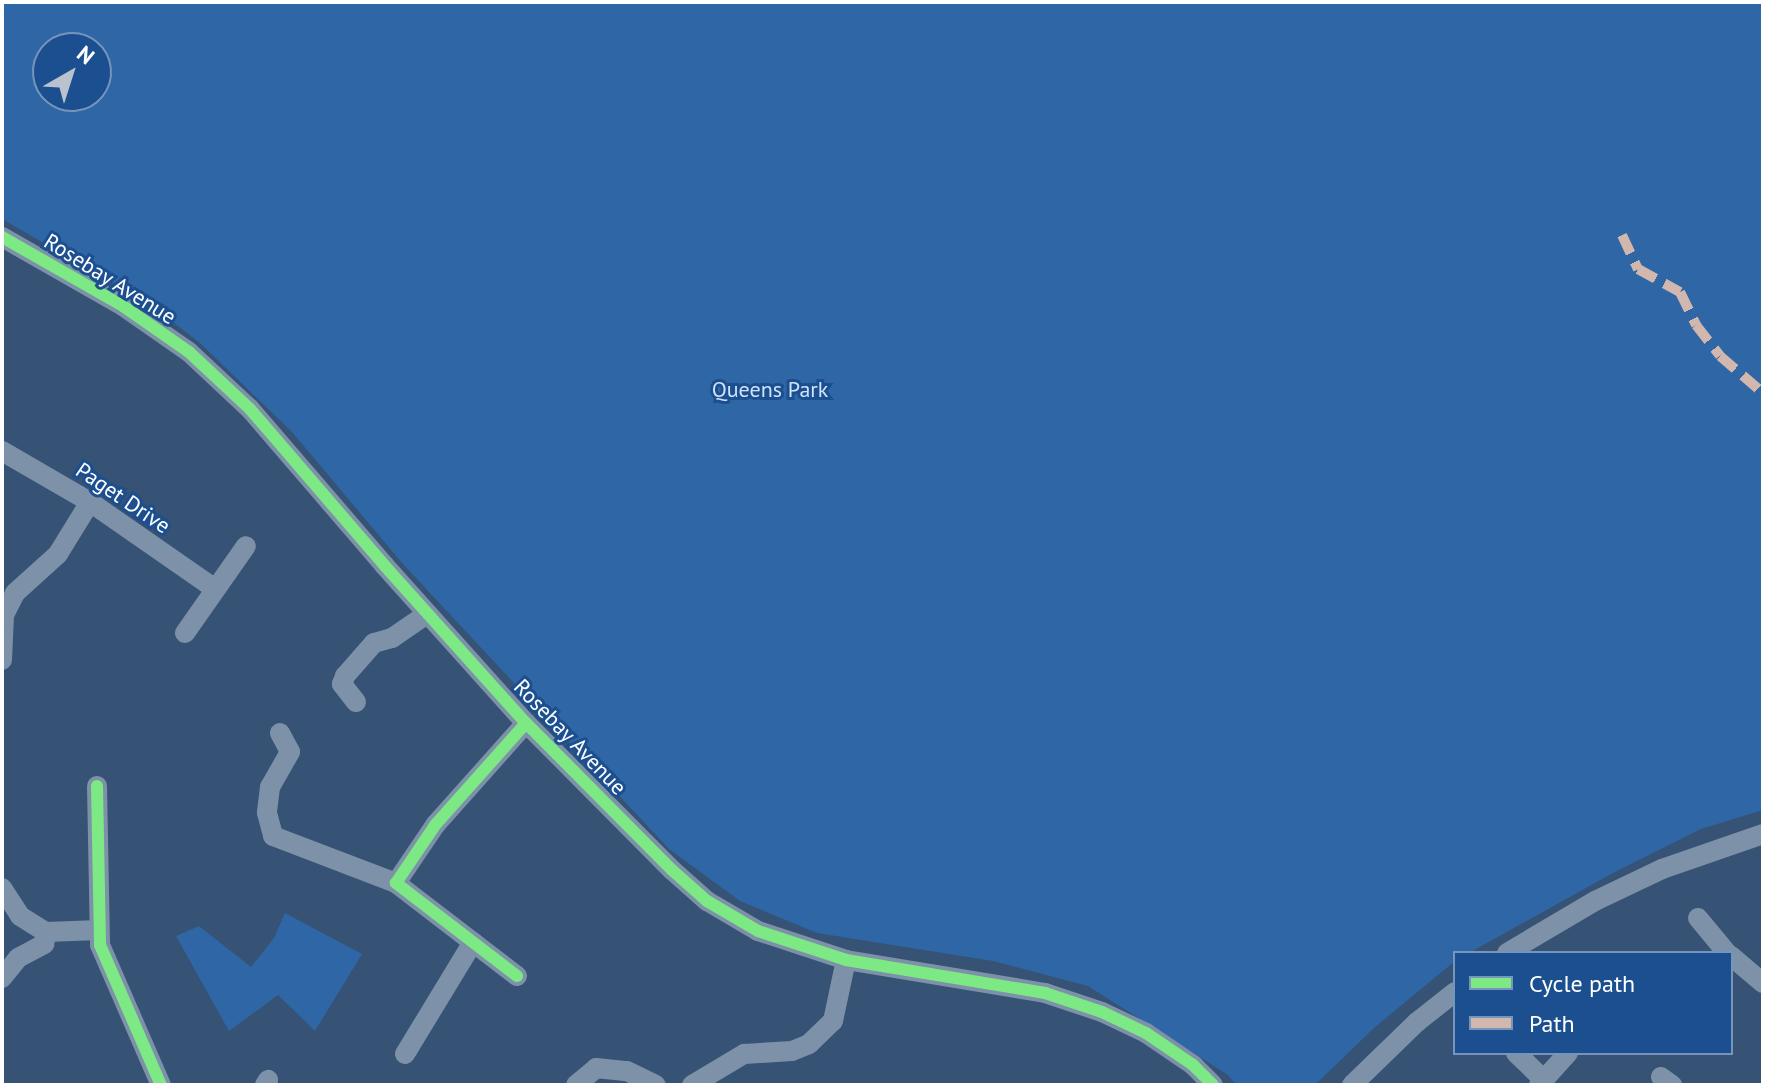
<!DOCTYPE html>
<style>
body{margin:0}
#map{position:relative;width:1765px;height:1087px;overflow:hidden;background:#365274;font-family:"PT Sans",sans-serif}
div>[style]{position:absolute}
[style*='--x']{left:calc(var(--x)*1px);top:calc(var(--y)*1px);width:calc(var(--w)*1px);rotate:calc(var(--a)*1deg)}
.green>*{inset:0;background:#2f66a5}
.minor>*{height:20px;margin:-10px;padding:0 10px;transform-origin:10px;border-radius:10px;background:#7d92a8}
.quiet>*{height:10px;margin-top:-5px;transform-origin:0;background:repeating-linear-gradient(90deg,#d1b7ad 0 20px,transparent 0 30px)}
.cycleway>*{height:12px;margin:-6px;padding:0 6px;transform-origin:6px;border-radius:6px;background:#7ce984}
span{translate:-50% -50%;white-space:nowrap;text-align:center;line-height:1.15;-webkit-text-stroke:6px #1b4f8f;paint-order:stroke}
.street-label{font-size:22px;color:#fff}
.park-label{font-size:22px;color:#cfe3fa}
.frame{position:absolute;inset:0;border:4px solid #fff;pointer-events:none}
.legend{position:absolute;left:1453px;top:951px;width:280px;height:104px;box-sizing:border-box;background:#1b4f8f;border:2px solid #7695bc;margin:0;padding:10px 14px;list-style:none;font-size:24px;color:#fff}
.legend li{display:flex;align-items:center;gap:16px;height:40px}
.legend b{width:40px;border:2px solid #7695bc}
.north{position:absolute;left:32px;top:32px;width:80px;height:80px;box-sizing:border-box;background:#1b4f8f;border:2px solid #7695bc;border-radius:50%;rotate:39deg;font-size:22px;font-weight:700;line-height:32px;text-align:center;color:#fff}
.north::after{content:'';display:block;margin:auto;width:28px;height:36px;background:#b9c2ce;clip-path:polygon(50% 0,100% 100%,50% 72%,0 100%)}
</style>
<div id="map">
<div class="green">
<i style="clip-path:polygon(evenodd,2px 2px,1763px 2px,1763px 810px,1701px 829px,1613px 873px,1469px 953px,1455px 953px,1455px 961px,1374px 1028px,1315px 1085px,1236px 1085px,1228px 1075px,1088px 986px,993px 961px,817px 933px,740px 901px,669px 849px,403px 564px,292px 432px,200px 343px,148px 303px,2px 219px,2px 2px,48px 48px,96px 48px,96px 96px,48px 96px,48px 48px)"></i>
<i style="clip-path:polygon(285px 913px,362px 954px,315px 1031px,278px 995px,229px 1031px,176px 936px,199px 926px,251px 967px,274px 938px)"></i>
</div>
<div class="minor">
<i style="--x:2;--y:237;--w:139;--a:29.7"></i>
<i style="--x:123;--y:306;--w:80;--a:34.9"></i>
<i style="--x:189;--y:352;--w:83;--a:43.1"></i>
<i style="--x:250;--y:409;--w:206;--a:49.3"></i>
<i style="--x:384;--y:565;--w:212;--a:48.1"></i>
<i style="--x:526;--y:723;--w:207;--a:45.2"></i>
<i style="--x:672;--y:870;--w:47;--a:41.5"></i>
<i style="--x:707;--y:901;--w:59;--a:30.5"></i>
<i style="--x:758;--y:931;--w:93;--a:18.2"></i>
<i style="--x:846;--y:960;--w:202;--a:9.4"></i>
<i style="--x:1045;--y:993;--w:60;--a:18.4"></i>
<i style="--x:1102;--y:1012;--w:49;--a:25.5"></i>
<i style="--x:1146;--y:1033;--w:57;--a:34.2"></i>
<i style="--x:1193;--y:1065;--w:28;--a:45"></i>
<i style="--x:2;--y:451;--w:102;--a:30.1"></i>
<i style="--x:90;--y:502;--w:152;--a:34.8"></i>
<i style="--x:185;--y:633;--w:106;--a:-55"></i>
<i style="--x:2;--y:660;--w:45;--a:-87.5"></i>
<i style="--x:4;--y:615;--w:25;--a:-63"></i>
<i style="--x:15;--y:593;--w:58;--a:-42.2"></i>
<i style="--x:58;--y:554;--w:61;--a:-58.4"></i>
<i style="--x:356;--y:702;--w:23;--a:-128"></i>
<i style="--x:342;--y:684;--w:9;--a:-69"></i>
<i style="--x:345;--y:676;--w:44;--a:-48.7"></i>
<i style="--x:374;--y:643;--w:19;--a:-16"></i>
<i style="--x:392;--y:638;--w:42;--a:-34.4"></i>
<i style="--x:280;--y:733;--w:21;--a:62"></i>
<i style="--x:290;--y:752;--w:40;--a:119.7"></i>
<i style="--x:270;--y:787;--w:26;--a:97"></i>
<i style="--x:267;--y:813;--w:24;--a:75"></i>
<i style="--x:273;--y:836;--w:132;--a:20.9"></i>
<i style="--x:97;--y:786;--w:159;--a:88.9"></i>
<i style="--x:100;--y:945;--w:153;--a:66.5"></i>
<i style="--x:2;--y:888;--w:33;--a:57"></i>
<i style="--x:20;--y:916;--w:31;--a:32"></i>
<i style="--x:1698;--y:918;--w:45;--a:50.4"></i>
<i style="--x:1507;--y:953;--w:102;--a:-30.6"></i>
<i style="--x:1595;--y:901;--w:74;--a:-25.5"></i>
<i style="--x:1662;--y:869;--w:107;--a:-19.1"></i>
<i style="--x:1731;--y:956;--w:42;--a:40.2"></i>
<i style="--x:517;--y:976;--w:153;--a:-142.5"></i>
<i style="--x:396;--y:883;--w:71;--a:-55.9"></i>
<i style="--x:436;--y:824;--w:135;--a:-48.3"></i>
<i style="--x:2;--y:978;--w:26;--a:-51"></i>
<i style="--x:18;--y:958;--w:30;--a:-28"></i>
<i style="--x:44;--y:944;--w:12;--a:-81"></i>
<i style="--x:46;--y:932;--w:53;--a:-2.2"></i>
<i style="--x:1516;--y:1053;--w:37;--a:44"></i>
<i style="--x:405;--y:1054;--w:131;--a:-58.7"></i>
<i style="--x:1661;--y:1077;--w:14;--a:36"></i>
<i style="--x:265;--y:1085;--w:6;--a:-59"></i>
<i style="--x:576;--y:1085;--w:26;--a:-40"></i>
<i style="--x:596;--y:1068;--w:31;--a:6"></i>
<i style="--x:627;--y:1071;--w:32;--a:26"></i>
<i style="--x:692;--y:1085;--w:61;--a:-30.8"></i>
<i style="--x:744;--y:1054;--w:48;--a:-3.6"></i>
<i style="--x:792;--y:1051;--w:18;--a:-22"></i>
<i style="--x:809;--y:1044;--w:33;--a:-44"></i>
<i style="--x:833;--y:1021;--w:62;--a:-78"></i>
<i style="--x:1352;--y:1085;--w:91;--a:-44.1"></i>
<i style="--x:1417;--y:1022;--w:48;--a:-38.3"></i>
<i style="--x:1539;--y:1085;--w:43;--a:-47.8"></i>
</div>
<div class="quiet">
<i style="--x:1622;--y:235;--w:38;--a:65"></i>
<i style="--x:1638;--y:269;--w:48;--a:28.7"></i>
<i style="--x:1680;--y:292;--w:37;--a:64"></i>
<i style="--x:1696;--y:325;--w:39;--a:52"></i>
<i style="--x:1720;--y:356;--w:57;--a:40.7"></i>
</div>
<div class="cycleway">
<i style="--x:2;--y:237;--w:139;--a:29.7"></i>
<i style="--x:123;--y:306;--w:80;--a:34.9"></i>
<i style="--x:189;--y:352;--w:83;--a:43.1"></i>
<i style="--x:250;--y:409;--w:206;--a:49.3"></i>
<i style="--x:384;--y:565;--w:212;--a:48.1"></i>
<i style="--x:526;--y:723;--w:207;--a:45.2"></i>
<i style="--x:672;--y:870;--w:47;--a:41.5"></i>
<i style="--x:707;--y:901;--w:59;--a:30.5"></i>
<i style="--x:758;--y:931;--w:93;--a:18.2"></i>
<i style="--x:846;--y:960;--w:202;--a:9.4"></i>
<i style="--x:1045;--y:993;--w:60;--a:18.4"></i>
<i style="--x:1102;--y:1012;--w:49;--a:25.5"></i>
<i style="--x:1146;--y:1033;--w:57;--a:34.2"></i>
<i style="--x:1193;--y:1065;--w:28;--a:45"></i>
<i style="--x:97;--y:786;--w:159;--a:88.9"></i>
<i style="--x:100;--y:945;--w:153;--a:66.5"></i>
<i style="--x:517;--y:976;--w:153;--a:-142.5"></i>
<i style="--x:396;--y:883;--w:71;--a:-55.9"></i>
<i style="--x:436;--y:824;--w:135;--a:-48.3"></i>
</div>
<div class="street-label">
<span style="left:110px;top:279px;rotate:32deg">Rosebay Avenue</span>
<span style="left:123px;top:498px;rotate:34deg">Paget Drive</span>
<span style="left:570px;top:737px;rotate:46deg">Rosebay Avenue</span>
</div>
<div class="park-label">
<span style="left:770px;top:390px">Queens Park</span>
</div>
<div class="frame"></div>
<ul class="legend">
<li><b style="height:10px;background:#7ce984"></b>Cycle path</li>
<li><b style="height:10px;background:#d1b7ad"></b>Path</li>
</ul>
<div class="north">N</div>
</div>
